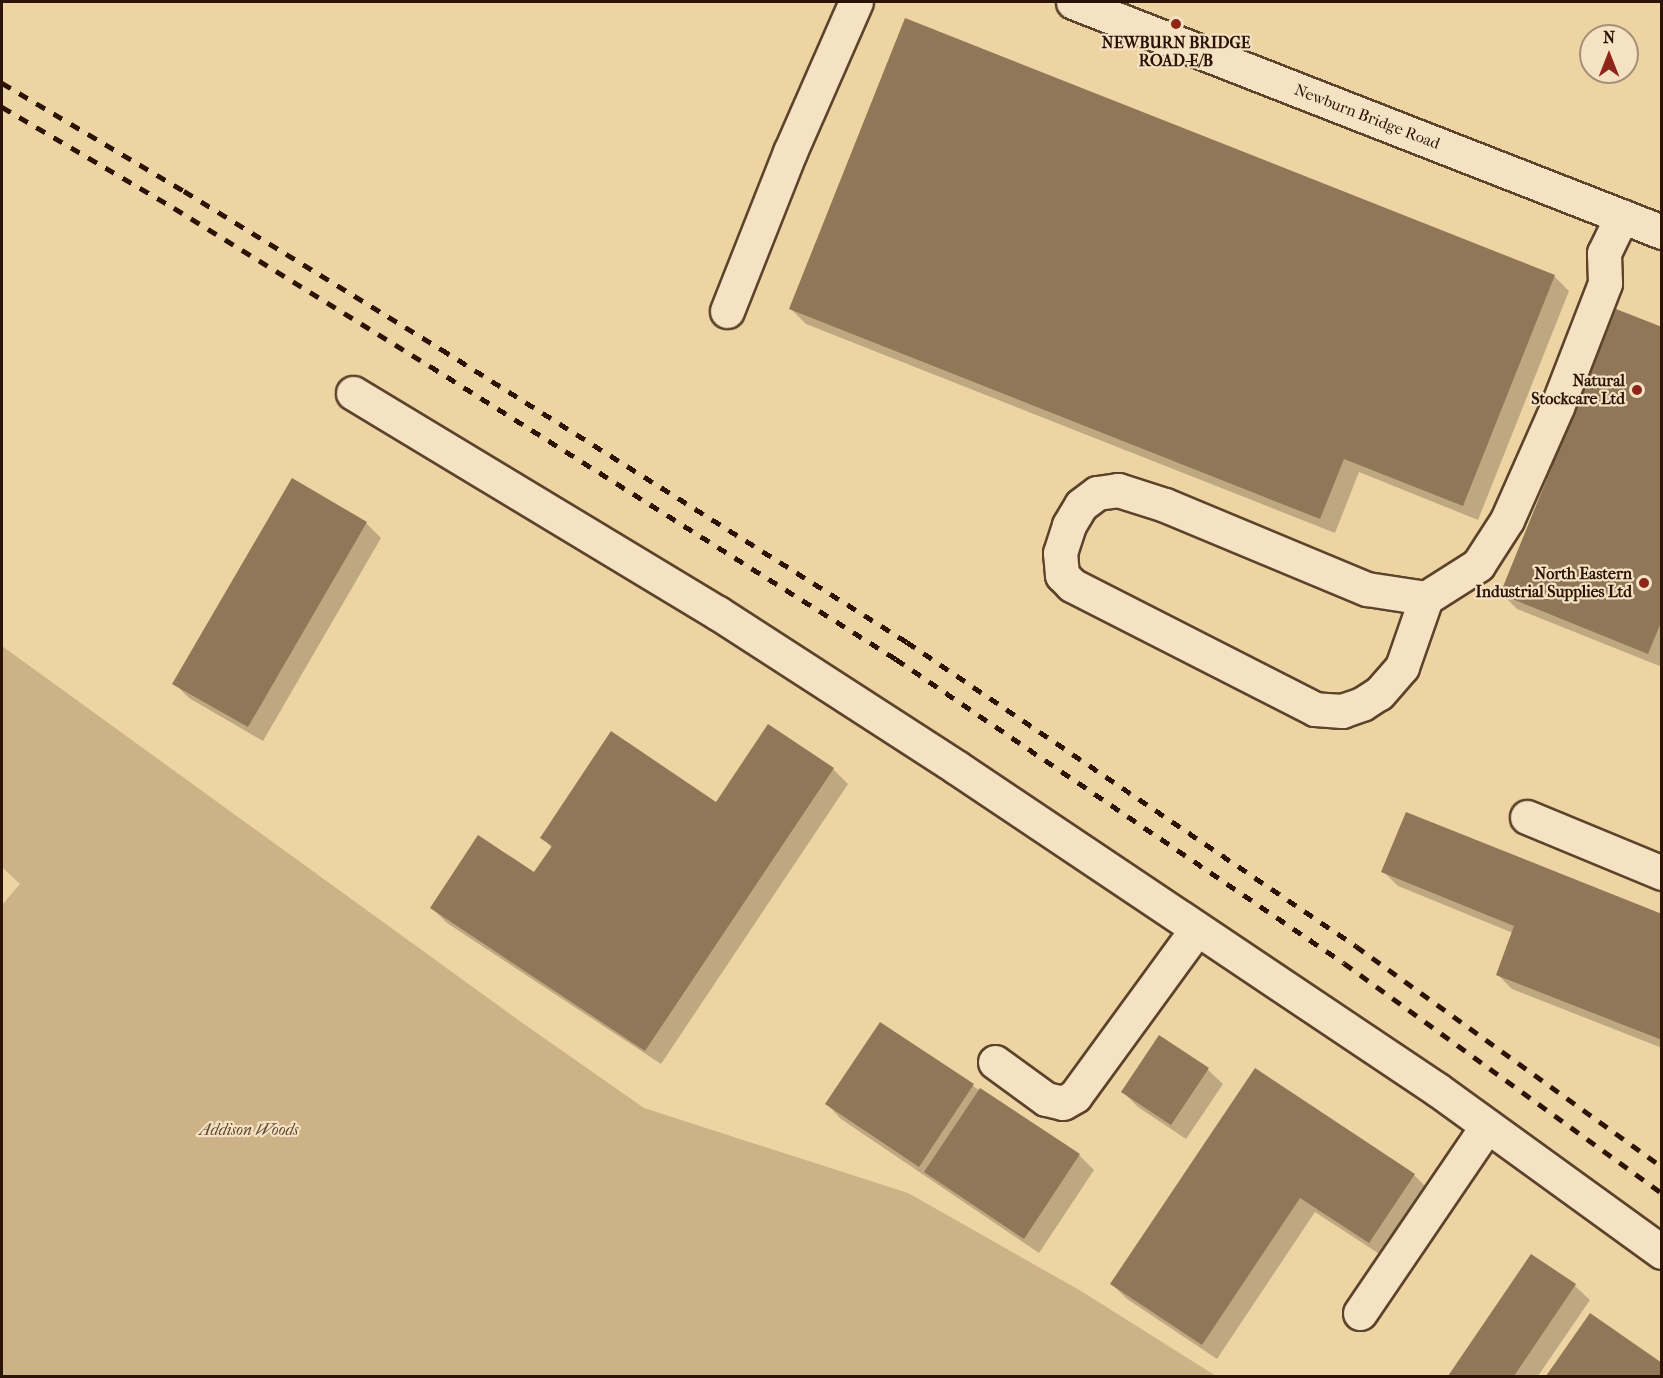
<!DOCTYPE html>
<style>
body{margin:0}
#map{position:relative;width:1663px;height:1378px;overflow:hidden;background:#eed3a3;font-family:"IM FELL French Canon",serif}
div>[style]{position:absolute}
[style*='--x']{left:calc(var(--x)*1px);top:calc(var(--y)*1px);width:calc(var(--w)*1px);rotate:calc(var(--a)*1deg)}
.green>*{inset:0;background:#cdb288}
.shadow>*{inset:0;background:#0003}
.building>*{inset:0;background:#907757}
.roads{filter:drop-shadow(2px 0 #5c432c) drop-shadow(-2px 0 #5c432c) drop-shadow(0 2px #5c432c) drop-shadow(0 -2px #5c432c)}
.minor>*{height:33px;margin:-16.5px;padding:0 16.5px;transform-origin:16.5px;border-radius:16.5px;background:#f4e2c3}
.rail>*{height:4.5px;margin-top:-2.25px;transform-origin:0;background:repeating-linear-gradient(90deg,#2b1305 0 10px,transparent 0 20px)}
.dots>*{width:16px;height:16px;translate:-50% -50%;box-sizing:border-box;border:3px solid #f4e2c3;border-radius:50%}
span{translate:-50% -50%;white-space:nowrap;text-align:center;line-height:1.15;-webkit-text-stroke:4.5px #f4e2c3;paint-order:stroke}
.poi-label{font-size:16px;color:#2b1305;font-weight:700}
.right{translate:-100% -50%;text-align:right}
.street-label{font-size:16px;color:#2b1305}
.park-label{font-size:16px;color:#5c432c;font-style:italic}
.frame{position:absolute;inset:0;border:3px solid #2b1305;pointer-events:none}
.north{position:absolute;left:1579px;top:24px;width:60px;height:60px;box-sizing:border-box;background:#f4e2c3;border:2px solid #a48f77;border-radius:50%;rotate:0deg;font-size:16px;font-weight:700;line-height:24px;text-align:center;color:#2b1305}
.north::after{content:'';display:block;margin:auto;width:21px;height:27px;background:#8f2418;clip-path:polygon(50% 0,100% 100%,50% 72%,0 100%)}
</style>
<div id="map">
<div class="green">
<i style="clip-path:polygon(2px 646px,521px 1022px,644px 1108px,908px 1193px,1081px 1291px,1216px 1376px,2px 1376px,2px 905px,20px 884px,2px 867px)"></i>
</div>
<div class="shadow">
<i style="clip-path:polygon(1554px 276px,1569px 291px,1478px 520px,1359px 472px,1335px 533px,806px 324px,791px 309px)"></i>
<i style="clip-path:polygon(1662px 328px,1662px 667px,1517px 609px,1502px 594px)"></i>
<i style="clip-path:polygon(366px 523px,381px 538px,263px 741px,189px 698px,174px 683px)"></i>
<i style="clip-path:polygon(833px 769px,848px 784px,661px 1064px,447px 923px,432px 908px,534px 874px,552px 848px,542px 837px,717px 804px)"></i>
<i style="clip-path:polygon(1383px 871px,1662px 916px,1662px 1048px,1512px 989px,1497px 974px,1513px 933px,1398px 886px)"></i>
<i style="clip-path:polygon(1208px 1070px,1223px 1084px,1186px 1139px,1138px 1107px,1123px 1092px)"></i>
<i style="clip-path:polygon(1255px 1070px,1414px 1175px,1429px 1190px,1384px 1257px,1315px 1212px,1217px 1359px,1127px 1299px,1112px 1284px)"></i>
<i style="clip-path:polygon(973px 1086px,1079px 1155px,1094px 1170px,1039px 1253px,841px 1119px,827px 1104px)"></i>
<i style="clip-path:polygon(1532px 1256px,1575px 1286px,1590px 1300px,1538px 1376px,1450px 1376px)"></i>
<i style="clip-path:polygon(1590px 1315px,1662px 1365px,1662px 1376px,1547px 1376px)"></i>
</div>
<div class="building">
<i style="clip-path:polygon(905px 18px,1555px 275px,1463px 506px,1344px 459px,1320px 519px,789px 309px)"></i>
<i style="clip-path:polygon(1616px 309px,1662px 327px,1662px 620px,1648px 654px,1500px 594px)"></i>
<i style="clip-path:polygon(292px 478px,367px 522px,248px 727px,172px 684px)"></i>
<i style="clip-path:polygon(768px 724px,834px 768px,645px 1051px,430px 908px,478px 835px,534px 872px,552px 846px,540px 838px,611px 731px,716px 802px)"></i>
<i style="clip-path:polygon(1406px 812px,1662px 914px,1662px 1040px,1496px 975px,1514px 926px,1381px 872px)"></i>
<i style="clip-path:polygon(880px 1022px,974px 1084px,919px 1167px,825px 1104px)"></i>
<i style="clip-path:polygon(1159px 1035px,1209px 1068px,1171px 1125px,1121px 1092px)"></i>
<i style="clip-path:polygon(1255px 1068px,1415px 1174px,1369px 1243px,1300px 1198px,1202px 1345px,1110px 1284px)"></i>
<i style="clip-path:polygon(980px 1088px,1080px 1154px,1024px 1239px,924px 1172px)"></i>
<i style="clip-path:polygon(1531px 1254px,1576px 1284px,1514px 1376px,1448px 1376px)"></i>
<i style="clip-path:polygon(1590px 1313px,1662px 1363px,1660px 1376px,1546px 1376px)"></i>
</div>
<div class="roads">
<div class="minor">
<i style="--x:1073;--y:2;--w:632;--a:21.33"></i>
<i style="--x:727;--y:311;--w:171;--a:-68.4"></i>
<i style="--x:790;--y:152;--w:164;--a:-66.3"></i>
<i style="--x:353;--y:393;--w:426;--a:31.1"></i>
<i style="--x:718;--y:613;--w:283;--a:32.9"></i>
<i style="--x:956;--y:767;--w:580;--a:33.83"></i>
<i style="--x:1438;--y:1090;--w:276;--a:35.9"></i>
<i style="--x:1426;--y:598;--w:73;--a:109.2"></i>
<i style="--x:1402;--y:667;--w:35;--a:131"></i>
<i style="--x:1379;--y:693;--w:20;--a:147"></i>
<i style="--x:1362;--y:704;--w:21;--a:161"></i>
<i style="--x:1342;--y:711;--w:27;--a:-176"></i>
<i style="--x:1315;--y:709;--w:273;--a:-153"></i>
<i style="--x:1072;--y:585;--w:14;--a:-135"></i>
<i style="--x:1062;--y:575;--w:22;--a:-95"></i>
<i style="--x:1060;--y:553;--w:29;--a:-72"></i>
<i style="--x:1069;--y:525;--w:23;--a:-59"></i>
<i style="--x:1081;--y:505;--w:20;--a:-37"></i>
<i style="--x:1097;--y:493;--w:21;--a:-8"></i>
<i style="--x:1118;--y:490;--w:49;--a:17.7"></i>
<i style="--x:1165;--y:505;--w:219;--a:22.6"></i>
<i style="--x:1367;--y:589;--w:60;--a:8.7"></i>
<i style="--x:1426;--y:598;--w:62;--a:-32.4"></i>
<i style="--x:1478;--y:565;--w:54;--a:-57.2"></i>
<i style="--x:1507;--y:520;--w:124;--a:-66.1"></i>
<i style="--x:1557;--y:407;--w:133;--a:-68.8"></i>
<i style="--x:1605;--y:283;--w:30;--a:-92"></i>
<i style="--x:1604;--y:253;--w:41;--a:-64.1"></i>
<i style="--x:1527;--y:817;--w:146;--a:22.5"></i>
<i style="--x:995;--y:1062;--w:63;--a:36"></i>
<i style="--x:1046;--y:1099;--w:17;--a:13"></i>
<i style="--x:1063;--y:1103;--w:14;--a:-30"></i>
<i style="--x:1075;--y:1096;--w:207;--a:-53.9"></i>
<i style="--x:1360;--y:1313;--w:226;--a:-55.8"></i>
</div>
</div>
<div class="rail">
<i style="--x:2;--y:83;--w:212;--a:30.7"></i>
<i style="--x:184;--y:191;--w:302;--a:31.6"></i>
<i style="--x:441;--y:349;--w:550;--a:32.16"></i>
<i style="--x:907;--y:642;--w:542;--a:34.1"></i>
<i style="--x:1356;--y:946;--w:377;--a:35.8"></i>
<i style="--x:2;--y:107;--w:199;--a:30.4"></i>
<i style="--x:174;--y:208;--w:301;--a:31.7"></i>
<i style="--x:430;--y:366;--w:550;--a:32.16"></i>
<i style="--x:896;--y:659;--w:541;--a:34.16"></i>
<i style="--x:1344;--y:963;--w:392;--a:35.9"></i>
</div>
<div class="dots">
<i style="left:1176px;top:24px;background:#8f2418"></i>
<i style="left:1637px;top:390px;background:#8f2418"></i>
<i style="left:1644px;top:583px;background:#8f2418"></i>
</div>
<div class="poi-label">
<span style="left:1176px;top:52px">NEWBURN BRIDGE<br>ROAD-E/B</span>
<span class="right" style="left:1625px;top:390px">Natural<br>Stockcare Ltd</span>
<span class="right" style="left:1632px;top:583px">North Eastern<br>Industrial Supplies Ltd</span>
</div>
<div class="street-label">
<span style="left:1367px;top:117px;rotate:21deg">Newburn Bridge Road</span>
</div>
<div class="park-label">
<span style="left:249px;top:1130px">Addison Woods</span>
</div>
<div class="frame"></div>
<div class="north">N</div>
</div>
